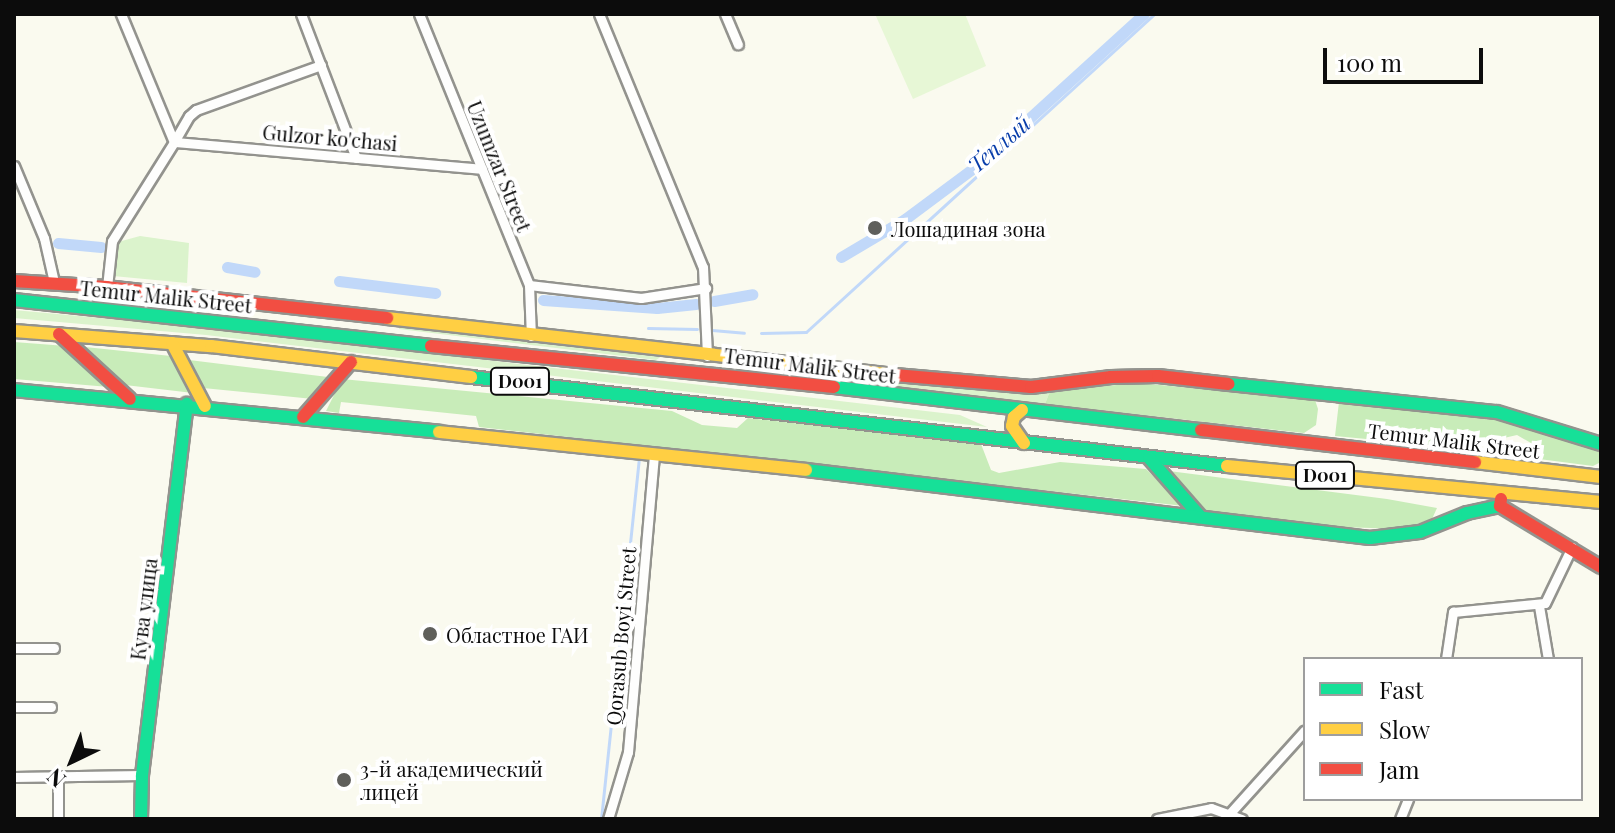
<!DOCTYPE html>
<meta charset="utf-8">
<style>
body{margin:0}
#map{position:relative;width:1615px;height:833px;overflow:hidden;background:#fafaef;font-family:"Playfair Display",serif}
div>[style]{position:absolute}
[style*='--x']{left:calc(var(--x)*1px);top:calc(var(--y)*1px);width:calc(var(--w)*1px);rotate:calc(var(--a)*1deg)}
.green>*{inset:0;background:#dbf3cc}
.forest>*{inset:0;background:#c8ecb9}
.pitch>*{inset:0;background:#e7f7d6}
.stream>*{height:3px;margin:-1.5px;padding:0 1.5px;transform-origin:1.5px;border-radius:1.5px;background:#c1d8f9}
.canal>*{height:11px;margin:-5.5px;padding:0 5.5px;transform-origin:5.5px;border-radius:5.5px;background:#c1d8f9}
.roads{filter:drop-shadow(2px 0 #93938e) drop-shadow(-2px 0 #93938e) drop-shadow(0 2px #93938e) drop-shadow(0 -2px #93938e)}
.street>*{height:9px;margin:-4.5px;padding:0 4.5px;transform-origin:4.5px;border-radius:4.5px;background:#fefefd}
.fast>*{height:12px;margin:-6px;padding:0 6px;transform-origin:6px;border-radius:6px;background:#16e098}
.slow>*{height:12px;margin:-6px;padding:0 6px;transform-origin:6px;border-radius:6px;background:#ffcf43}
.jam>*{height:12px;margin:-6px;padding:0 6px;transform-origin:6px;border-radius:6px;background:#f24e42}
.dots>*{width:22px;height:22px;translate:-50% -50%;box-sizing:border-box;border:4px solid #fff;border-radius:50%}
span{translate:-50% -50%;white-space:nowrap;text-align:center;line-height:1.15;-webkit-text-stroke:8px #fff;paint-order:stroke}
.shield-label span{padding:2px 6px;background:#fff;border:2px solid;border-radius:6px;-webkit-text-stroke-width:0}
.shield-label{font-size:18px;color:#0c0c0c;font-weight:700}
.street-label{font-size:20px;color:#0c0c0c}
.poi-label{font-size:20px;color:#0c0c0c}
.left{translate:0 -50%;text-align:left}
.water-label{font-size:22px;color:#083daa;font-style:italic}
.frame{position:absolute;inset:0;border:16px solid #0c0c0c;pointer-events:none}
.legend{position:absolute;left:1303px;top:657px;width:280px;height:144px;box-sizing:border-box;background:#fff;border:2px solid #9e9e9e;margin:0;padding:10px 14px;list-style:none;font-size:24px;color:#0c0c0c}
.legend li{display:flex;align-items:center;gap:16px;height:40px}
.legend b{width:40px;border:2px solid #9e9e9e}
.north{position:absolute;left:32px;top:721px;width:80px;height:80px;-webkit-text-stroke:6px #fff;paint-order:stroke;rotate:223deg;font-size:22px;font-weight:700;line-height:32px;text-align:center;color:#0c0c0c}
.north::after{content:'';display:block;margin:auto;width:28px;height:36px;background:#0c0c0c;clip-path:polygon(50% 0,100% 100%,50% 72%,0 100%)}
.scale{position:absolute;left:1323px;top:48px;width:160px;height:36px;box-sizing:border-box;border:4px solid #0c0c0c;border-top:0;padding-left:10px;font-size:24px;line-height:28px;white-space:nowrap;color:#0c0c0c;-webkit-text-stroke:6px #fff;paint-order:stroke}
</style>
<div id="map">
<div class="green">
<i style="clip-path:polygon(140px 236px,189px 243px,187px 283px,113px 276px,118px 242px)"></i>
<i style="clip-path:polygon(14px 310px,209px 328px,960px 415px,987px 427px,206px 335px,14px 318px)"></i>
<i style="clip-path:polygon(400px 323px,665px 354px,656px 360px,399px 329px)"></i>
<i style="clip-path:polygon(860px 376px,1007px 393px,1050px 391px,1045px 404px,867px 383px)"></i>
</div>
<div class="forest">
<i style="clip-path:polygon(14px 342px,66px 346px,109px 387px,14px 379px)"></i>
<i style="clip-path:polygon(85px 347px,171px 356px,193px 393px,125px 385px)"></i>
<i style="clip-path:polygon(189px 360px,328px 377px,313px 399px,203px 388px)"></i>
<i style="clip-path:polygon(342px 379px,672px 411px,702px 425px,737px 428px,748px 418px,981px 444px,991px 470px,999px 473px,1060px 462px,1146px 469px,1184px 506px,479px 427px,476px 416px,341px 402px,339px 413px,326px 411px)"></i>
<i style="clip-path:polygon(1139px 383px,1315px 400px,1318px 409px,1316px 425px,1304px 433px,1045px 404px,1050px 391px)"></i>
<i style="clip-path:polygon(1339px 402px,1503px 421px,1601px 452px,1601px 462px,1593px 466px,1539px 459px,1531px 443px,1517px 435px,1460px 448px,1335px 436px)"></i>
<i style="clip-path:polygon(1169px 471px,1387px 499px,1437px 508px,1432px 519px,1402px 529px,1340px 527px,1199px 510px)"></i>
</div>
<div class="pitch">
<i style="clip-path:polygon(875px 14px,965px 14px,986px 66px,913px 99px)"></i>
</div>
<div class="stream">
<i style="--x:648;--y:328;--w:49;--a:1.2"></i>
<i style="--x:712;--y:330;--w:32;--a:5"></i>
<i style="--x:761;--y:333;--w:45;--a:-1.3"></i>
<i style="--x:806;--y:332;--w:471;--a:-42.4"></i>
<i style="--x:601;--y:819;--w:363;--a:-84"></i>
</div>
<div class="canal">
<i style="--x:58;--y:243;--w:43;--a:5.3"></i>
<i style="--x:841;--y:257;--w:74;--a:-30.7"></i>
<i style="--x:905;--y:219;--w:94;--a:-36.7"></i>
<i style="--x:980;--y:163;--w:222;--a:-42.3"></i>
<i style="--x:227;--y:267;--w:28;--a:10"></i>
<i style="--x:339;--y:281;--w:97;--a:7.1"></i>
<i style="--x:543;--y:300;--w:114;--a:4"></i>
<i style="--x:657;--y:308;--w:39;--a:-6"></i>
<i style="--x:714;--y:301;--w:39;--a:-10"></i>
</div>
<div class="roads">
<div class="street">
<i style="--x:301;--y:14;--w:154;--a:69.1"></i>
<i style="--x:419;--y:14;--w:292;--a:67.9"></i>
<i style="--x:529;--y:285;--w:51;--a:87.8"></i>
<i style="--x:599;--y:14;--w:274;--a:67.7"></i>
<i style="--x:703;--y:267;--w:89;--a:87.4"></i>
<i style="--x:725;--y:14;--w:33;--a:67"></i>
<i style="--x:321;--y:65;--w:133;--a:160.2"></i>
<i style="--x:196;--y:110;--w:9;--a:139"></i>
<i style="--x:189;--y:116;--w:30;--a:120"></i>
<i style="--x:174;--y:142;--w:309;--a:5"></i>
<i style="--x:14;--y:166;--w:78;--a:67.4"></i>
<i style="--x:44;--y:238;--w:45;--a:77.2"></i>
<i style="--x:529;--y:285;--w:113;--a:6.6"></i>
<i style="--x:641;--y:298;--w:66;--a:-8.7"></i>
<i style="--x:107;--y:287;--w:46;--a:-83.8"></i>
<i style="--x:112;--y:241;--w:117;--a:-57.9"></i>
<i style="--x:174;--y:142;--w:139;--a:-112.5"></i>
<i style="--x:1539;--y:606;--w:54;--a:80.4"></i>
<i style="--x:14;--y:648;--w:40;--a:0"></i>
<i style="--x:1446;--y:659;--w:48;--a:-81.5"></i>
<i style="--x:1453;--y:612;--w:92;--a:-5.6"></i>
<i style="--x:1545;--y:603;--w:62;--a:-64.3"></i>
<i style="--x:14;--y:707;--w:37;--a:0"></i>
<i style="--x:14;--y:777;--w:128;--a:-0.9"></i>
<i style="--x:58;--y:778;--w:41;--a:90"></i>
<i style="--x:1231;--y:812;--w:110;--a:-47.9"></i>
<i style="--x:608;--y:819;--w:70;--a:-73.4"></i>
<i style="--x:628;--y:752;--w:300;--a:-85"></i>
<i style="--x:1157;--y:819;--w:55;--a:-11.5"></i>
<i style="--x:1211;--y:808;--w:33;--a:20"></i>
<i style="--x:1400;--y:819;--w:22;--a:-68"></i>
</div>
<div class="fast">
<i style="--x:14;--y:300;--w:420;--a:6.3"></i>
<i style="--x:471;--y:377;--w:761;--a:6.71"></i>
<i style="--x:1229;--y:384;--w:269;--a:6"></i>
<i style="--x:1497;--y:412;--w:109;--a:17.1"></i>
<i style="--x:834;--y:387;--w:370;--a:6.7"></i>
<i style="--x:14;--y:390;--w:427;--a:5.6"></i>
<i style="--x:1149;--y:458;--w:77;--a:48.7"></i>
<i style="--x:806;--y:470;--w:568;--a:6.87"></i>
<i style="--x:1370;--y:538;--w:50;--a:-6.8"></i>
<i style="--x:1420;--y:532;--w:51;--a:-22"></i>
<i style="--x:1467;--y:513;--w:34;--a:-12"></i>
<i style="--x:141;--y:819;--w:44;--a:-88.7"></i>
<i style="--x:142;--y:775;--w:374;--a:-83.1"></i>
</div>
<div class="slow">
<i style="--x:387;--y:318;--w:511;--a:6.4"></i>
<i style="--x:14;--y:331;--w:198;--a:4.4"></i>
<i style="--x:211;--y:346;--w:262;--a:6.8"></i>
<i style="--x:172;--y:343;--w:71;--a:62.4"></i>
<i style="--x:1022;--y:410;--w:11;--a:139"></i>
<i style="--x:1014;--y:417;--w:9;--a:103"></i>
<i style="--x:1012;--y:426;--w:21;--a:55"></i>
<i style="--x:439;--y:432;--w:369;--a:5.9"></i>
<i style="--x:1475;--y:462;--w:127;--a:6.8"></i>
<i style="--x:1227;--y:466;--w:376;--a:5.5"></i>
</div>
<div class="jam">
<i style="--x:14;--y:281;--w:93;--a:3.7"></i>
<i style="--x:107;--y:287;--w:282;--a:6.3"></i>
<i style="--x:59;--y:334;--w:96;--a:42.5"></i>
<i style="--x:431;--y:346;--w:405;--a:5.8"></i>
<i style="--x:895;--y:375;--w:137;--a:5"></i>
<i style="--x:1031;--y:387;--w:81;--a:-7.1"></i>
<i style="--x:1111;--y:377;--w:47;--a:-1.2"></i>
<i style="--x:1158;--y:376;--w:71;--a:6.4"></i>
<i style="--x:303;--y:417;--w:73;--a:-48.9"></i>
<i style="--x:1201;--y:430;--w:276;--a:6.7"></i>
<i style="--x:1501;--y:499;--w:7;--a:98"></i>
<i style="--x:1500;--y:506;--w:118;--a:31.1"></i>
</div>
</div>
<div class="dots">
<i style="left:875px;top:228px;background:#5f5f5b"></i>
<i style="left:430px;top:634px;background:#5f5f5b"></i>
<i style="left:344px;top:780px;background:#5f5f5b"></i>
</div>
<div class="shield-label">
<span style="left:520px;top:381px">D001</span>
<span style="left:1325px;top:475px">D001</span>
</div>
<div class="street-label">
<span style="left:330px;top:137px;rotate:5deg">Gulzor ko'chasi</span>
<span style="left:500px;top:166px;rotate:68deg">Uzumzar Street</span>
<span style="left:166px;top:296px;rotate:6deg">Temur Malik Street</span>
<span style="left:810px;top:365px;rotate:7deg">Temur Malik Street</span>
<span style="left:1454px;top:440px;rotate:7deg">Temur Malik Street</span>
<span style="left:143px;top:609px;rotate:-83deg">Кува улица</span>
<span style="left:620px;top:636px;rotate:-85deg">Qorasub Boyi Street</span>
</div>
<div class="poi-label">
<span class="left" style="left:891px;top:228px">Лошадиная зона</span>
<span class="left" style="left:446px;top:634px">Областное ГАИ</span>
<span class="left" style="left:360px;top:780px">3-й академический<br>лицей</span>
</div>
<div class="water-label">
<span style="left:999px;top:144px;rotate:-41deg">Теплый</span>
</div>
<div class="frame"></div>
<ul class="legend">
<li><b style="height:10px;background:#16e098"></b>Fast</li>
<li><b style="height:10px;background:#ffcf43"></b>Slow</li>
<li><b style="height:10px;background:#f24e42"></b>Jam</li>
</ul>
<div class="north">N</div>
<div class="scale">100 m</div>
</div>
